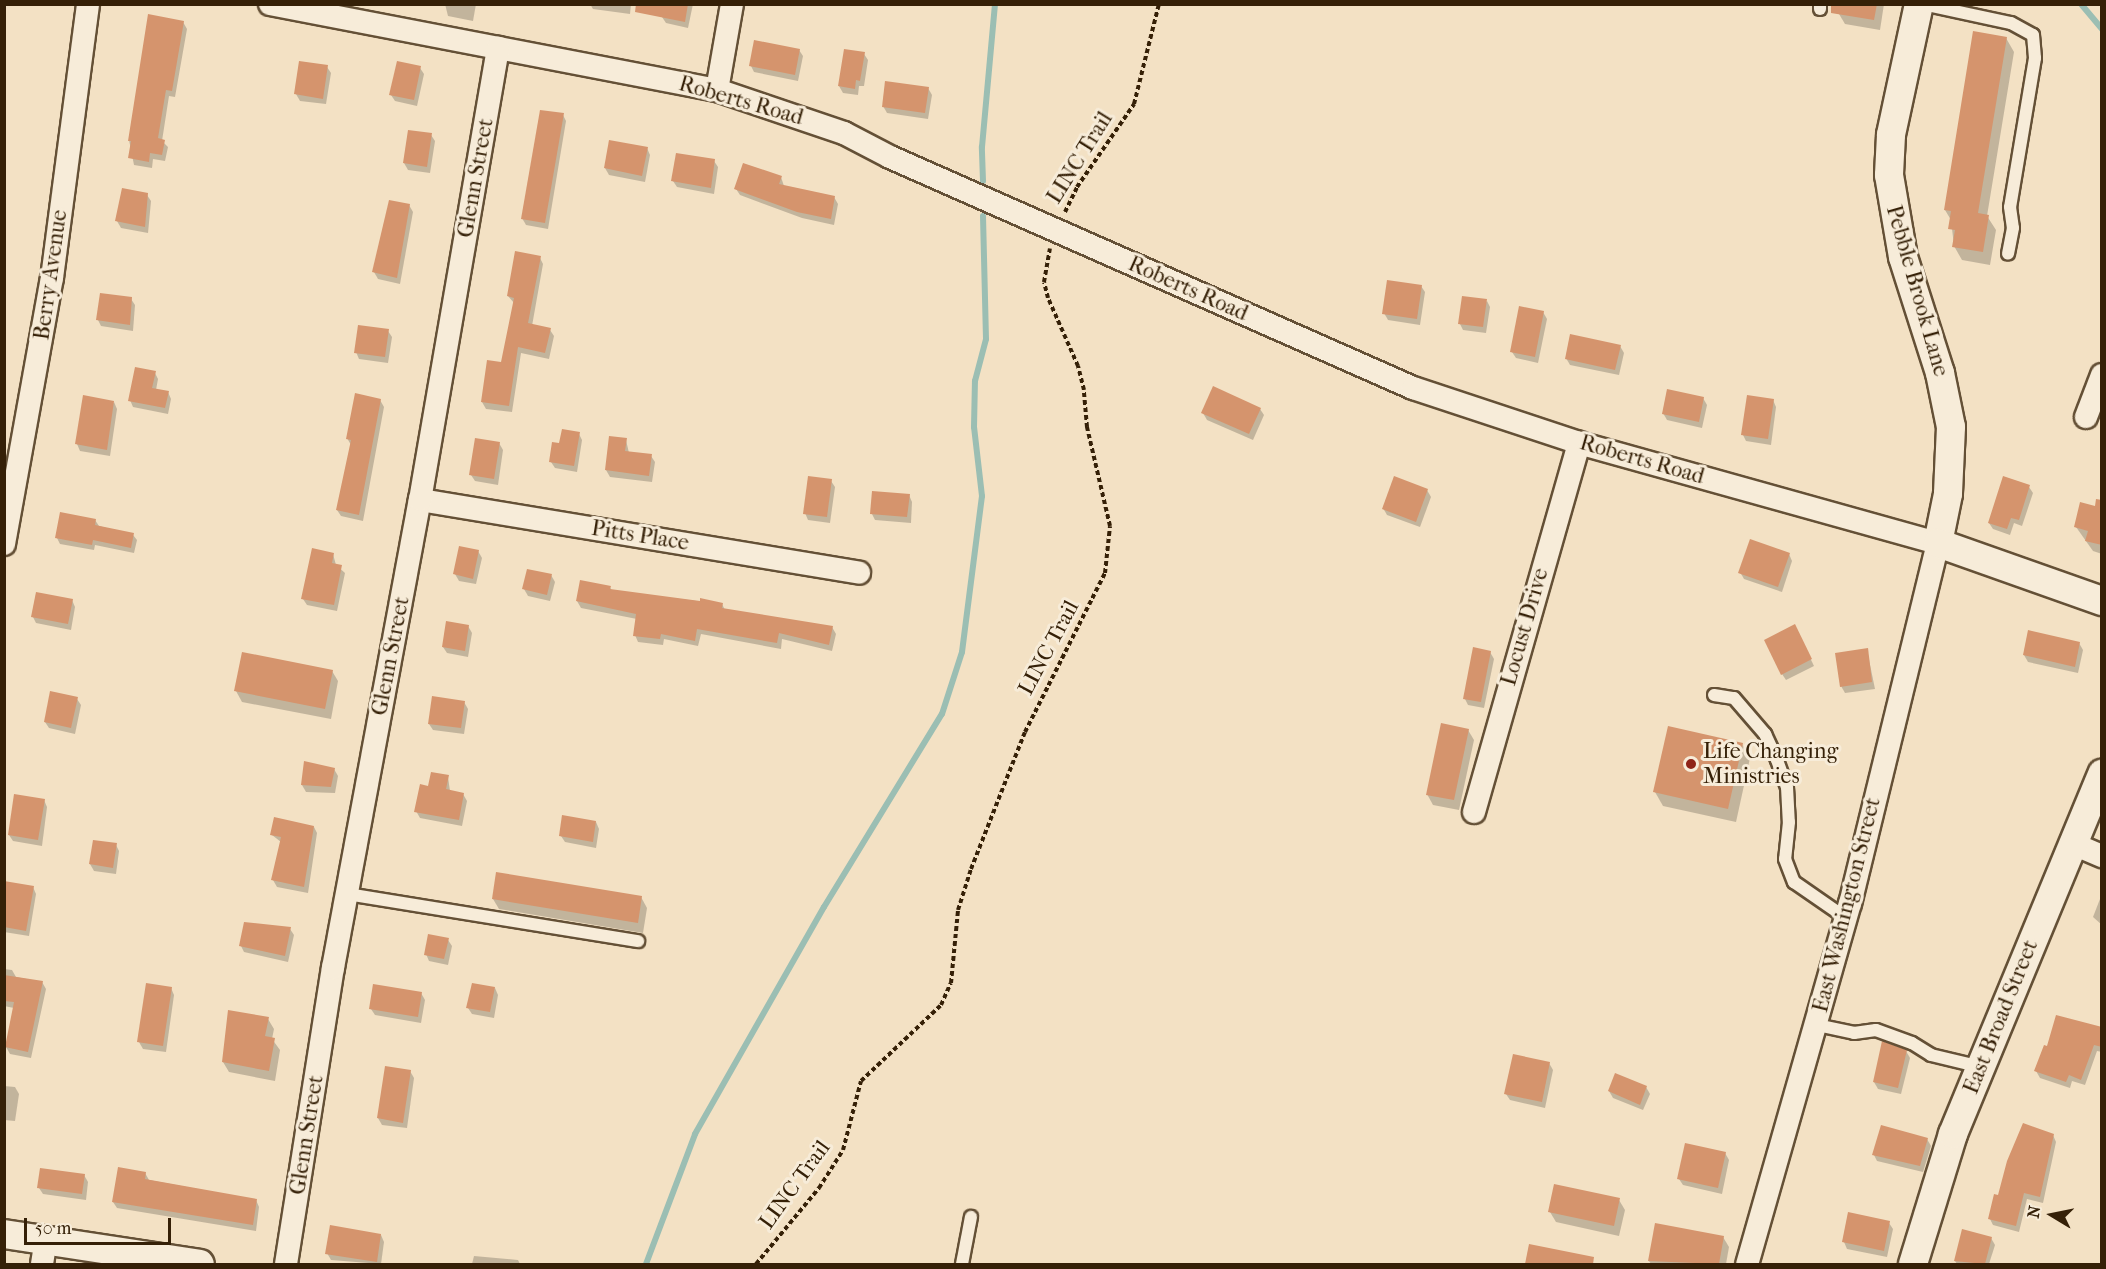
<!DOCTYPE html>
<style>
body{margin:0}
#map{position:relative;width:2106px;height:1269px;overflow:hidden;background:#f3e1c4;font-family:"IM FELL French Canon",serif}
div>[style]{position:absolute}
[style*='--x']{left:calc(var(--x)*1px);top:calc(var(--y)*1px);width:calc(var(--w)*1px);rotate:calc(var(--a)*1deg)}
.shadow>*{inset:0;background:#0003}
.stream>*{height:6px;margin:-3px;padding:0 3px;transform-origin:3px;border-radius:3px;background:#9bbeb3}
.building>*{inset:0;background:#d5946d}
.path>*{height:4px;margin-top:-2px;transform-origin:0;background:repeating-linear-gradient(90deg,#352007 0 4.5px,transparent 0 7.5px)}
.roads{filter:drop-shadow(2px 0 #645036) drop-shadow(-2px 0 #645036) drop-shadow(0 2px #645036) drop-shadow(0 -2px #645036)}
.service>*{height:12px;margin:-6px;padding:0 6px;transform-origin:6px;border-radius:6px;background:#f7ecd9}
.minor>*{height:22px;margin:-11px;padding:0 11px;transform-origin:11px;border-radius:11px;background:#f7ecd9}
.tertiary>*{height:28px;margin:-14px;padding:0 14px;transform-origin:14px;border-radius:14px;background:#f7ecd9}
.dots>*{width:16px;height:16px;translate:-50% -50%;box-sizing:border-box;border:3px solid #f7ecd9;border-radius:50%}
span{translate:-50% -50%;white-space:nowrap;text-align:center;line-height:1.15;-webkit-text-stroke:6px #f7ecd9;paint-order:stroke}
.street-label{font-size:22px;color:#352007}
.poi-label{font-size:22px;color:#352007}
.left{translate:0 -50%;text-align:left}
.frame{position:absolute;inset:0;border:6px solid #352007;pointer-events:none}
.north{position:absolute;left:2022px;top:1185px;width:60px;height:60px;-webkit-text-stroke:4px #f7ecd9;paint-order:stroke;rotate:280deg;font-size:16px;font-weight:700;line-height:24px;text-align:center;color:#352007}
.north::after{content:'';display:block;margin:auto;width:21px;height:27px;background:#352007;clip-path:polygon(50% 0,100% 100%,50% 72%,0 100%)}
.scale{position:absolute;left:24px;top:1218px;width:147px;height:27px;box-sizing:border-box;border:3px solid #352007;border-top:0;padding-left:8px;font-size:18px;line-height:21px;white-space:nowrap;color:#352007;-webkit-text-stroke:4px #f7ecd9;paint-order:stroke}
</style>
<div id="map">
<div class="shadow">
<i style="clip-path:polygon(445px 4px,476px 4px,473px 21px,448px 16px)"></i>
<i style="clip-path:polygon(590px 4px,631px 4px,630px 14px,593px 9px)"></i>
<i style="clip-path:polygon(664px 4px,693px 4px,688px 28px,666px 23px,662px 17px)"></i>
<i style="clip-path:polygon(1841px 4px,1884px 4px,1880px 30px,1845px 24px,1839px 14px)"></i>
<i style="clip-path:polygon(183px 22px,187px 29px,175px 97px,169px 96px,162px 141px,168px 147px,165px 161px,153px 159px,152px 168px,134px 165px,129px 140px)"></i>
<i style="clip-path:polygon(2006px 38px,2014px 52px,1987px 216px,1996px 230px,1990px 265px,1962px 260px,1954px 246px,1951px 220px,1945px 210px)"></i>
<i style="clip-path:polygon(799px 50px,803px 56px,798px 81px,754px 72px,751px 66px)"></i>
<i style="clip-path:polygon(864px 54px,868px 60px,864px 86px,859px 86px,858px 95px,843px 93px,839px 86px)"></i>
<i style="clip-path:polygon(327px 67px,331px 73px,326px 104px,300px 101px,296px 94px)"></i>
<i style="clip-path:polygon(420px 68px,424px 74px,417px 106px,395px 101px,391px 95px)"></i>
<i style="clip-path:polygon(928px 88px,932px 95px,928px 119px,887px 113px,883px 106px)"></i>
<i style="clip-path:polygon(563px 115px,566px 121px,548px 229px,526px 225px,522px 218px)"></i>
<i style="clip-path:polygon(431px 135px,435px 141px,430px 173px,408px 170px,404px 163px)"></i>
<i style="clip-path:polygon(647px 148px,650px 155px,645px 182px,609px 175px,605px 168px)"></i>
<i style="clip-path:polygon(714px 161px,718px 167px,714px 194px,677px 187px,673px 181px)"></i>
<i style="clip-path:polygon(781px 177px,784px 186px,834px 197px,838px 204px,834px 225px,802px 218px,740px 195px,736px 189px)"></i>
<i style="clip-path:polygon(147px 195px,151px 201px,148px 233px,121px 228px,117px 221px)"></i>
<i style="clip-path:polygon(409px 205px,413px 212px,400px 284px,378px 279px,374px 272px)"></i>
<i style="clip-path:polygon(540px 258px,543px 264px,532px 326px,550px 330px,554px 336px,549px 359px,521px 353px,512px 412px,486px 409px,482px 402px,502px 364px,514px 303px,508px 296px)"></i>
<i style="clip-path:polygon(1421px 286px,1425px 292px,1420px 325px,1388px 320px,1384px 313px)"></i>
<i style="clip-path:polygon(131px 299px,135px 305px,133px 331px,101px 326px,98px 320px)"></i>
<i style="clip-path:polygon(1487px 301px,1490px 307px,1486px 333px,1463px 330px,1460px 324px)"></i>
<i style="clip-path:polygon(1543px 312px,1547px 319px,1538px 363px,1516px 358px,1512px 352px)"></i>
<i style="clip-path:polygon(388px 331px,392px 337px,388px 363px,359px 359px,356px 352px)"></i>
<i style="clip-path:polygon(1620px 346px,1624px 353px,1619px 375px,1570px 365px,1566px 358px)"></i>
<i style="clip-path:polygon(155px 373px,158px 379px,156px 390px,168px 392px,171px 399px,168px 414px,133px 407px,130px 400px)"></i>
<i style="clip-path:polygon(1703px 398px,1707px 405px,1702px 428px,1667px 420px,1663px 413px)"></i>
<i style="clip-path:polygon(380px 400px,384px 407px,363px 521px,341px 516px,337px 510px,351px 445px,347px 438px)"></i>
<i style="clip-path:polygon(1773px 400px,1776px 407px,1771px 445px,1746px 441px,1743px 435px)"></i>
<i style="clip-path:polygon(114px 402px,117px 409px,110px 456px,80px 451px,77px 444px)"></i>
<i style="clip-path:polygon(1260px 409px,1264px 415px,1253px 440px,1207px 420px,1203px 413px)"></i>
<i style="clip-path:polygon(579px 434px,582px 440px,577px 472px,555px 468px,551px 462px,561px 445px)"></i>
<i style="clip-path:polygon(626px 440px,629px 453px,651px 456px,655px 462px,652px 482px,610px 477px,606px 470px)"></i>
<i style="clip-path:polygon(499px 443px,503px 450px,498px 485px,475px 481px,471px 475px)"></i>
<i style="clip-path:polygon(831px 481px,835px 487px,830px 523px,808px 520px,805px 513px)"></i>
<i style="clip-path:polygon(2029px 487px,2033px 493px,2022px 526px,2014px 523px,2010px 535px,1993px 529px,1989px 523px)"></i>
<i style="clip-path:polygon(1427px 490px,1431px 497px,1420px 527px,1387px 515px,1383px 508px)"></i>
<i style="clip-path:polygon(909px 495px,912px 502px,911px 523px,875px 520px,872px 514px)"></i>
<i style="clip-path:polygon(2102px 510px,2102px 554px,2093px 551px,2076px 527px)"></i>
<i style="clip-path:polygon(95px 520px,99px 526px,133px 535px,137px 540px,134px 553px,95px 545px,94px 550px,60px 544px,57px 538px)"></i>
<i style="clip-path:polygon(478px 551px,482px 558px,476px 584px,459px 581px,455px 574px)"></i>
<i style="clip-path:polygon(333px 554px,336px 565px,345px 573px,337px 611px,307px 605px,303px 599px)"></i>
<i style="clip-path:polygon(1789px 554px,1792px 561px,1782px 592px,1744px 579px,1740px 572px)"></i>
<i style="clip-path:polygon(551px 575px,555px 582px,550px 601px,528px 596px,524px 589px)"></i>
<i style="clip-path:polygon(610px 587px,612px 591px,722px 604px,725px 610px,832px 627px,836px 634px,832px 651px,782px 639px,781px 649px,701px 634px,698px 646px,664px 639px,663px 645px,638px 642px,635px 635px,637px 619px,581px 608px,577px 601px)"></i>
<i style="clip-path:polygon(72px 600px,75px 607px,71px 630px,36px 623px,33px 617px)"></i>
<i style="clip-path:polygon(468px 626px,472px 633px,468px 657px,447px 653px,443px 647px)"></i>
<i style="clip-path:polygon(1798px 633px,1814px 666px,1786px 680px,1782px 674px)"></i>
<i style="clip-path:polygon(2079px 643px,2083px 650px,2078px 673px,2028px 662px,2024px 655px)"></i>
<i style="clip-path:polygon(1867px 650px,1875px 689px,1845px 693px,1841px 686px)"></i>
<i style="clip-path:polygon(1490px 652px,1494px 659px,1484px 708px,1468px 705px,1465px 699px)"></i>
<i style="clip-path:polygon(332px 671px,338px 681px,331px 719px,242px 702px,236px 691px)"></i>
<i style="clip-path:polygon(77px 699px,81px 705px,75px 734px,49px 728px,45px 722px)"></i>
<i style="clip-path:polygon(464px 702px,468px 709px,464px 734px,433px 730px,429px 724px)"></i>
<i style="clip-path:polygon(1468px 730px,1474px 740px,1459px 810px,1433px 805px,1427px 794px)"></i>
<i style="clip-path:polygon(1742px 744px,1750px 758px,1736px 822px,1663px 806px,1655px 792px)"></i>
<i style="clip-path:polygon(305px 763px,334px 769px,338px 776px,335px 793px,306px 792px,302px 785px)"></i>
<i style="clip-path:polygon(448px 777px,450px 791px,463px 794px,467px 801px,462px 826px,420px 818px,416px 811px,429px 788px)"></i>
<i style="clip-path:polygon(44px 800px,47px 807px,42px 846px,13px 841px,9px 835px)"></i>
<i style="clip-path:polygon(596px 822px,599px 829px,596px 848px,565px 842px,561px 836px)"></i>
<i style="clip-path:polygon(314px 827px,317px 833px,308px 893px,277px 887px,273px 880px,281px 842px,272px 835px)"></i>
<i style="clip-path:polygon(116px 845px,119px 851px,116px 874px,94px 871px,90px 864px)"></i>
<i style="clip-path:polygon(33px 887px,36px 894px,29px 936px,4px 932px,4px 895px)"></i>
<i style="clip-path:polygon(641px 897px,647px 908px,643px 933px,499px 909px,493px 899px)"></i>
<i style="clip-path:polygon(2100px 899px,2102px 899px,2102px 925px,2093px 917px)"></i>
<i style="clip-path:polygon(290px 929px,294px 935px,288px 962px,244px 952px,241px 946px)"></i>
<i style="clip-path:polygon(448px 940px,452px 946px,448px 965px,429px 961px,426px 954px)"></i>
<i style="clip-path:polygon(4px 969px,12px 970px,16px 977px,42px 982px,46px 989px,31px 1058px,10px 1054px,6px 1047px,14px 1008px,4px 1006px)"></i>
<i style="clip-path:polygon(171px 988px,174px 995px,166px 1052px,143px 1049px,139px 1042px)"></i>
<i style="clip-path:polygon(495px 988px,498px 995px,494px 1018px,472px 1014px,468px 1008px)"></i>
<i style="clip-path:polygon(421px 993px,425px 1000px,421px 1023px,375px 1015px,371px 1009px)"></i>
<i style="clip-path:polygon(268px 1019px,274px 1029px,272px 1039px,280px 1050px,275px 1081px,229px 1072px,223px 1062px)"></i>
<i style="clip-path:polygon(2102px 1029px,2102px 1052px,2097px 1051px,2085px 1085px,2072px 1081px,2070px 1088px,2040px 1078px,2036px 1071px,2048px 1048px)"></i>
<i style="clip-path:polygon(1906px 1051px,1910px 1058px,1901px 1094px,1878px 1089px,1874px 1082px)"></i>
<i style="clip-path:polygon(1549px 1063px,1553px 1070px,1545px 1108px,1510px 1100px,1506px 1094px)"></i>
<i style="clip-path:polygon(410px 1071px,414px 1078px,407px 1128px,382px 1125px,378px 1118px)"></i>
<i style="clip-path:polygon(4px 1086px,15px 1087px,19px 1094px,15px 1121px,4px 1120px)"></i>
<i style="clip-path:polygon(1646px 1087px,1650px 1094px,1643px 1110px,1613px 1098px,1609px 1091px)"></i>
<i style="clip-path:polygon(2053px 1135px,2056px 1142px,2043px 1203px,2027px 1199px,2019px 1232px,1993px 1225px,1990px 1219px,1999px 1197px)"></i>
<i style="clip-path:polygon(1927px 1139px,1931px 1146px,1923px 1172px,1877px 1161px,1874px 1155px)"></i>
<i style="clip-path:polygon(1725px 1153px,1729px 1160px,1722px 1194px,1683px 1185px,1679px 1179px)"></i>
<i style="clip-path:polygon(145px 1173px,149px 1180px,256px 1200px,259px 1207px,256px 1231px,117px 1208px,113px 1202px)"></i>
<i style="clip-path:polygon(84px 1175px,88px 1182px,86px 1200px,43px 1194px,39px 1188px)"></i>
<i style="clip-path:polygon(1619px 1200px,1625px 1210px,1619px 1236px,1556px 1222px,1550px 1212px)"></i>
<i style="clip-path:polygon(1889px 1223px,1893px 1229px,1887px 1257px,1847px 1249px,1844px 1242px)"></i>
<i style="clip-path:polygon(381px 1235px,384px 1242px,381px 1264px,331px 1260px,327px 1253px)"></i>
<i style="clip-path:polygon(1723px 1237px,1729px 1247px,1726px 1264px,1651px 1264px,1649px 1261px)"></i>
<i style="clip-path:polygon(1991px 1238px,1995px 1245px,1989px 1264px,1957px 1264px,1955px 1261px)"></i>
<i style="clip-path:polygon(1530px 1246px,1570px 1260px,1569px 1264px,1526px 1264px)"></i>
<i style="clip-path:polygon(474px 1256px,518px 1260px,520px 1264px,472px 1264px)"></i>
</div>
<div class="stream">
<i style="--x:2081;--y:4;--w:33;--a:50"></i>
<i style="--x:983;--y:181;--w:34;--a:-92"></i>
<i style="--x:982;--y:147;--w:144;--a:-84.8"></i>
<i style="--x:646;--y:1264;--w:139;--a:-69.3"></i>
<i style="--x:695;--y:1134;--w:261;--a:-60.4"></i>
<i style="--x:824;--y:907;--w:226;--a:-58.6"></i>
<i style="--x:942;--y:714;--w:65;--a:-72.1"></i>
<i style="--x:962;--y:652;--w:157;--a:-82.7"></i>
<i style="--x:982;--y:496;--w:69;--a:-96.6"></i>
<i style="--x:974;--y:427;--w:46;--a:-88.8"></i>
<i style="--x:975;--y:381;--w:43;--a:-75.3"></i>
<i style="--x:986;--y:339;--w:123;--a:-91.4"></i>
</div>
<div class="building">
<i style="clip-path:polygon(636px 4px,688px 4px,685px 22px,635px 12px)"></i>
<i style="clip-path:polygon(1831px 4px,1877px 4px,1874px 20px,1831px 13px)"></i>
<i style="clip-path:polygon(148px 14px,184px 21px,172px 91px,166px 90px,158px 138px,165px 140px,162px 155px,150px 153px,149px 162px,128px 158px,131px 141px,128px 141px)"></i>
<i style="clip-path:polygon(1973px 31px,2007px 37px,1978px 213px,1989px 215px,1983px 252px,1952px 247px,1955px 230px,1948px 229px,1951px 211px,1944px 210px)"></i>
<i style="clip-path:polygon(754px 40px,800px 49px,795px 75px,749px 66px)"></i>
<i style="clip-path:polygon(844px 49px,865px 52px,860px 81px,856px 80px,855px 89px,838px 86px)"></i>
<i style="clip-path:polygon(299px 61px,328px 65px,323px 99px,294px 94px)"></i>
<i style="clip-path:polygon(397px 61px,421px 66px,414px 100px,389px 95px)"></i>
<i style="clip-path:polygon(885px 81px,929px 87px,925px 113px,882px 107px)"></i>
<i style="clip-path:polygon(540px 110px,564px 113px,545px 223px,521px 219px)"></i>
<i style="clip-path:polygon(408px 130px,432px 133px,427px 167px,403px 163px)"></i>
<i style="clip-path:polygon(609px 140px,648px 147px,642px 176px,604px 168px)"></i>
<i style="clip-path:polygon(676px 153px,715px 159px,711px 188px,671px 181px)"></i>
<i style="clip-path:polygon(743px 163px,782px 176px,779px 184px,835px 196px,831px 219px,797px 212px,734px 189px)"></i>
<i style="clip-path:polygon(122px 188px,148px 193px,145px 227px,115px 221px)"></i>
<i style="clip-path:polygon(389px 200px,410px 204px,397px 278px,372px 272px)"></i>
<i style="clip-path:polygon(515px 251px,541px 256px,528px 323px,551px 328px,545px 353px,518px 347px,509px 406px,481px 402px,487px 360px,501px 362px,514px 298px,507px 296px)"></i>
<i style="clip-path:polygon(1387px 280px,1422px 285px,1417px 319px,1382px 314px)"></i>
<i style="clip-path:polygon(100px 293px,132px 297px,130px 325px,96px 320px)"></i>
<i style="clip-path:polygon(1462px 296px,1487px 299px,1483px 327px,1458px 324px)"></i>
<i style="clip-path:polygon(1519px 306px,1544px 311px,1535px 357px,1510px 352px)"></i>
<i style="clip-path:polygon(358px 325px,389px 329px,385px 357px,354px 353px)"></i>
<i style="clip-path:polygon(1570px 334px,1621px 345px,1615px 370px,1565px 359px)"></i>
<i style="clip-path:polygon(135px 367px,156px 371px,152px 388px,169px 391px,165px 408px,128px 401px)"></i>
<i style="clip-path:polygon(1213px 386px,1261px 408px,1249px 434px,1201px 413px)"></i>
<i style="clip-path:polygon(1667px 389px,1704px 397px,1699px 422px,1662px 414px)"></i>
<i style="clip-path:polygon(355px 393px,381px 399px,359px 515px,336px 510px,351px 440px,346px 439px)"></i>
<i style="clip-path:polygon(83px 395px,114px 401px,107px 450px,75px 444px)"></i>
<i style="clip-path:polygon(1747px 395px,1774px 399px,1768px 439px,1741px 435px)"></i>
<i style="clip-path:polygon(562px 429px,580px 432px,574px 466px,549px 462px,552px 442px,559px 443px)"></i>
<i style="clip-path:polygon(609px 436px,627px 438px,625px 451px,652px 454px,649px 476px,605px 470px)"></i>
<i style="clip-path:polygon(475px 438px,500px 442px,494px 479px,469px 475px)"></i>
<i style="clip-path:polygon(808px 476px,832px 479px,827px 517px,803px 514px)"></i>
<i style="clip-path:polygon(1394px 476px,1428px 489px,1416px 522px,1382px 509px)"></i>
<i style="clip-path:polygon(2003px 476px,2030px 485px,2019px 520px,2011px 518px,2007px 529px,1988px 523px)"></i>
<i style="clip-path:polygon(872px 491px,910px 494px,907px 517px,870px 514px)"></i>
<i style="clip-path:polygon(2096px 499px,2102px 500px,2102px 545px,2085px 541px,2088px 531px,2074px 527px,2080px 502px,2095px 506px)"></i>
<i style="clip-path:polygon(60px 512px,96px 519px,95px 525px,134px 533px,131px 548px,93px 540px,92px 545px,55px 538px)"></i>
<i style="clip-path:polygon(1750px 539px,1790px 553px,1778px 587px,1738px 573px)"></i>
<i style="clip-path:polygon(459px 546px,479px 550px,473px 579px,453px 574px)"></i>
<i style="clip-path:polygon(312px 548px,334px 553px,332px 563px,342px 565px,334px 605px,301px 599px)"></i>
<i style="clip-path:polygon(527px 569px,552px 574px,547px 595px,522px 589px)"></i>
<i style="clip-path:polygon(580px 580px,611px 586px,610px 589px,700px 601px,700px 598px,723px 603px,722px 608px,833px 626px,829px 645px,779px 633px,777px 643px,697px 629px,695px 641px,661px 634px,660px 639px,633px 636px,636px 614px,576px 601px)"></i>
<i style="clip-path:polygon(36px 592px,73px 599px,68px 624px,31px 617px)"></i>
<i style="clip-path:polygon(446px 621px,469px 625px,465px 651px,442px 647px)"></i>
<i style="clip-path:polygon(1795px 624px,1812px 659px,1781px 675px,1764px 640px)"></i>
<i style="clip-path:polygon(2028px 630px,2080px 642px,2075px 667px,2023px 655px)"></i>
<i style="clip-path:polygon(1473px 647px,1491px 651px,1481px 702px,1463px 699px)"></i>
<i style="clip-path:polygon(1868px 648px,1872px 682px,1840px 687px,1835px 653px)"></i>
<i style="clip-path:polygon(242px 652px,333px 670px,325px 709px,234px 691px)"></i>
<i style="clip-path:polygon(50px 691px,78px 697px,71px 728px,44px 722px)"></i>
<i style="clip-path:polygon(432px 696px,465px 701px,461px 728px,428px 724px)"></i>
<i style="clip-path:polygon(1441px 723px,1469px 729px,1454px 800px,1426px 795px)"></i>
<i style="clip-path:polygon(1668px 726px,1743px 743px,1728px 809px,1653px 792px)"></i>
<i style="clip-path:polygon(304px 761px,335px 768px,331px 787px,301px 785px)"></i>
<i style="clip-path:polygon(431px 772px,449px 775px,446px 789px,464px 793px,459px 820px,414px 812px,420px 784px,428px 786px)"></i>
<i style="clip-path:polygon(14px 794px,45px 799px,38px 840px,8px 835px)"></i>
<i style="clip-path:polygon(562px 815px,596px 821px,593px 842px,559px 836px)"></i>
<i style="clip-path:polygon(274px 817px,314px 826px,304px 887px,271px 880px,281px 837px,270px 835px)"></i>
<i style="clip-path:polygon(93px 840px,117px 843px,113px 868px,89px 864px)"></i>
<i style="clip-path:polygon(496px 872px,642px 896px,638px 923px,492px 899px)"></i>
<i style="clip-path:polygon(4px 881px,34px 886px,26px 931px,4px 927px)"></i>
<i style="clip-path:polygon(244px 922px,291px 927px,285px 956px,239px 946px)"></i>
<i style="clip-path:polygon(428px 934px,449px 938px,444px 959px,424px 955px)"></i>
<i style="clip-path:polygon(4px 975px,43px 981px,28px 1052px,5px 1047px,14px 1002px,4px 1001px)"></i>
<i style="clip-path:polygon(146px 983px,172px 987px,163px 1046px,137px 1042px)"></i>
<i style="clip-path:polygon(472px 983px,495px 987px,490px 1012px,466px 1008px)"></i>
<i style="clip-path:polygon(373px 984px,422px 992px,418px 1017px,369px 1009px)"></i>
<i style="clip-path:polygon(228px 1010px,269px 1017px,265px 1036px,275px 1038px,269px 1071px,222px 1062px)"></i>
<i style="clip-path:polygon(2056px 1015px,2102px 1027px,2102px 1047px,2094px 1045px,2081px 1080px,2069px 1075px,2066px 1082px,2034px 1071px,2044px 1045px,2047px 1046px)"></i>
<i style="clip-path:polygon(1882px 1041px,1907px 1050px,1898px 1088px,1873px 1082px)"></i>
<i style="clip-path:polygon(1513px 1054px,1550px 1062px,1542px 1102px,1504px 1094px)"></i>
<i style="clip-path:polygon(385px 1066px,411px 1070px,403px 1123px,377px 1118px)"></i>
<i style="clip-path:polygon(1615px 1073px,1647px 1086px,1640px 1105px,1608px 1091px)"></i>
<i style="clip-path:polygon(2023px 1123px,2054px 1134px,2040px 1197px,2024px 1193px,2016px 1226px,1988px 1219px,1994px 1194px,1998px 1195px,2007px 1161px)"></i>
<i style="clip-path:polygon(1881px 1125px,1928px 1138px,1920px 1166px,1872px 1155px)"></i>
<i style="clip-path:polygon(1685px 1143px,1726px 1152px,1718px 1188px,1677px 1179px)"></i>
<i style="clip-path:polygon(118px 1167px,146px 1172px,145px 1179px,257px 1199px,253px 1225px,112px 1202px)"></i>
<i style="clip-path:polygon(40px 1168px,85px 1174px,82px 1194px,37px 1188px)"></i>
<i style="clip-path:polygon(1554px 1184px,1620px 1198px,1614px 1226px,1548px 1212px)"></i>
<i style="clip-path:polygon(1848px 1212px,1890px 1221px,1884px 1251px,1842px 1242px)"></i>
<i style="clip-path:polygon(1655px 1223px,1724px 1236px,1719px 1264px,1648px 1261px)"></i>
<i style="clip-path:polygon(330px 1225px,381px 1234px,377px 1262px,325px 1254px)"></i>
<i style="clip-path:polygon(1962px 1229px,1992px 1237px,1985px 1264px,1954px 1261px)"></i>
<i style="clip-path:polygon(1529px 1244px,1594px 1257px,1593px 1264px,1525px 1264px)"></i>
</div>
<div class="path">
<i style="--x:1065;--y:212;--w:28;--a:-64"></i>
<i style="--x:1077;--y:187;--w:101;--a:-55.5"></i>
<i style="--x:1134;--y:104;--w:103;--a:-76"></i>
<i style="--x:756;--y:1264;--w:99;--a:-50.3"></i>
<i style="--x:819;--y:1188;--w:45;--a:-57.7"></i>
<i style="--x:843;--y:1150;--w:71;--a:-75.4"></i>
<i style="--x:861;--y:1081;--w:110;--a:-43.5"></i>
<i style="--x:941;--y:1005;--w:24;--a:-66"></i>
<i style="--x:951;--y:983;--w:73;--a:-84.5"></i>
<i style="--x:958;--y:910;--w:43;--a:-72.4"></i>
<i style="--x:971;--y:869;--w:147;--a:-68.5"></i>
<i style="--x:1025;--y:732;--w:178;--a:-63.3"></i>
<i style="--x:1105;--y:573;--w:47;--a:-83.9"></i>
<i style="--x:1110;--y:526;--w:102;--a:-103.1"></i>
<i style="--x:1087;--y:427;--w:37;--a:-95"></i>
<i style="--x:1084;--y:390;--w:25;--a:-104"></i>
<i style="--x:1078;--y:366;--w:74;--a:-113.8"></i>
<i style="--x:1048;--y:298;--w:16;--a:-104"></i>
<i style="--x:1044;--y:282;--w:34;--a:-80"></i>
</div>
<div class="roads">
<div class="service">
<i style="--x:1922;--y:4;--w:91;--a:12.1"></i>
<i style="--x:2011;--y:23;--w:25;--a:29"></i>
<i style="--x:2033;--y:35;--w:23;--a:85"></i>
<i style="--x:2035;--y:58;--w:151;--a:99.5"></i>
<i style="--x:2010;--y:207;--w:21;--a:82"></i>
<i style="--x:2013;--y:228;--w:26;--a:101"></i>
<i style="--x:1820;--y:9;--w:5;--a:-90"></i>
<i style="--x:1714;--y:695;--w:20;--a:9"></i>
<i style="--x:1734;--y:698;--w:48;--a:49.3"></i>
<i style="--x:1765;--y:734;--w:29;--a:65"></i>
<i style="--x:1777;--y:760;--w:29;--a:70"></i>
<i style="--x:1787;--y:787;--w:35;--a:87"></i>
<i style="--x:1789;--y:822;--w:37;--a:96"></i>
<i style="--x:1785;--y:859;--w:25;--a:69"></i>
<i style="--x:1794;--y:882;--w:63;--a:34.7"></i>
<i style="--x:347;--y:894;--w:295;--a:9.2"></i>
<i style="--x:1817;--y:1025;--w:38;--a:12"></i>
<i style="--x:1854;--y:1033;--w:22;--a:-8"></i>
<i style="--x:1876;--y:1030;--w:38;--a:20"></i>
<i style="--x:1912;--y:1043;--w:22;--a:32"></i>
<i style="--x:1931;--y:1055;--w:51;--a:13.5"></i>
<i style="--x:962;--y:1264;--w:48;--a:-79.2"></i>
</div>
<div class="minor">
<i style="--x:270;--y:4;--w:455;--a:10.9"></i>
<i style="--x:717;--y:90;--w:134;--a:18.7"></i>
<i style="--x:844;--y:133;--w:52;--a:27.6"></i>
<i style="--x:890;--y:157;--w:572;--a:23.83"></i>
<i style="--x:1413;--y:388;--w:175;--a:18.3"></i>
<i style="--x:1579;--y:443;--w:373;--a:15.6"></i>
<i style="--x:1938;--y:543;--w:371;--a:103.7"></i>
<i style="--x:1850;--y:903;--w:375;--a:105.9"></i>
<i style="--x:717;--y:90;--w:87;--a:-80.1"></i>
<i style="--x:2086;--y:417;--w:45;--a:-69.1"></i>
<i style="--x:420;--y:500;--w:445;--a:9.4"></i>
<i style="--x:4;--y:544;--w:270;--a:-79.8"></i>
<i style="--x:52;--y:278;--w:276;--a:-82.5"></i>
<i style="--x:1474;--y:812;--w:384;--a:-74.1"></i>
<i style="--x:2071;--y:843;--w:34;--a:23"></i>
<i style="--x:42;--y:1264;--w:25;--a:-81"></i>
<i style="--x:286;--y:1264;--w:300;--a:-81"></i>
<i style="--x:333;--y:968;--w:476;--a:-79.5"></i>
<i style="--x:420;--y:500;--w:459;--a:-80.2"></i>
</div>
<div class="tertiary">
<i style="--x:1919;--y:4;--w:134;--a:102.1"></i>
<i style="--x:1891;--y:135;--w:40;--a:92.9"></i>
<i style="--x:1889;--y:175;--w:83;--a:80.3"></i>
<i style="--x:1903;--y:257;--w:122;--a:72.3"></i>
<i style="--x:1940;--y:373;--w:55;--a:78.5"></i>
<i style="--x:1951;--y:427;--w:67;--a:92.6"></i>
<i style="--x:1948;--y:494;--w:50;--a:101.5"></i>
<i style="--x:1938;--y:543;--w:174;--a:19.5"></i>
<i style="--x:4;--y:1234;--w:198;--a:8.7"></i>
<i style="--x:1913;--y:1264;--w:136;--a:-72.9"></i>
<i style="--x:1953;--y:1134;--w:390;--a:-67.5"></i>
</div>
</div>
<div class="dots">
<i style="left:1691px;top:764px;background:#8f2418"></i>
</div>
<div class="street-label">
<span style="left:741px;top:101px;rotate:16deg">Roberts Road</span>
<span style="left:1080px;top:158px;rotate:-58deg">LINC Trail</span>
<span style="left:476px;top:178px;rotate:-80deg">Glenn Street</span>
<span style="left:51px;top:275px;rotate:-82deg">Berry Avenue</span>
<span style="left:1188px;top:289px;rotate:24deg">Roberts Road</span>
<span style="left:1917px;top:291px;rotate:74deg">Pebble Brook Lane</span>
<span style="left:1642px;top:460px;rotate:16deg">Roberts Road</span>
<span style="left:640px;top:536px;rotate:9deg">Pitts Place</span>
<span style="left:1525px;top:627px;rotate:-74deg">Locust Drive</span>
<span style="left:1049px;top:648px;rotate:-62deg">LINC Trail</span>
<span style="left:391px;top:656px;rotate:-79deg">Glenn Street</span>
<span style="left:1847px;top:905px;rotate:-76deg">East Washington Street</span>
<span style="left:2001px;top:1017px;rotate:-68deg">East Broad Street</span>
<span style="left:307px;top:1135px;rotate:-81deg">Glenn Street</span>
<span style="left:795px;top:1185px;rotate:-54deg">LINC Trail</span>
</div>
<div class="poi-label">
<span class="left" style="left:1703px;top:764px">Life Changing<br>Ministries</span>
</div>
<div class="frame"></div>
<div class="north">N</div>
<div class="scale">50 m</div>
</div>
